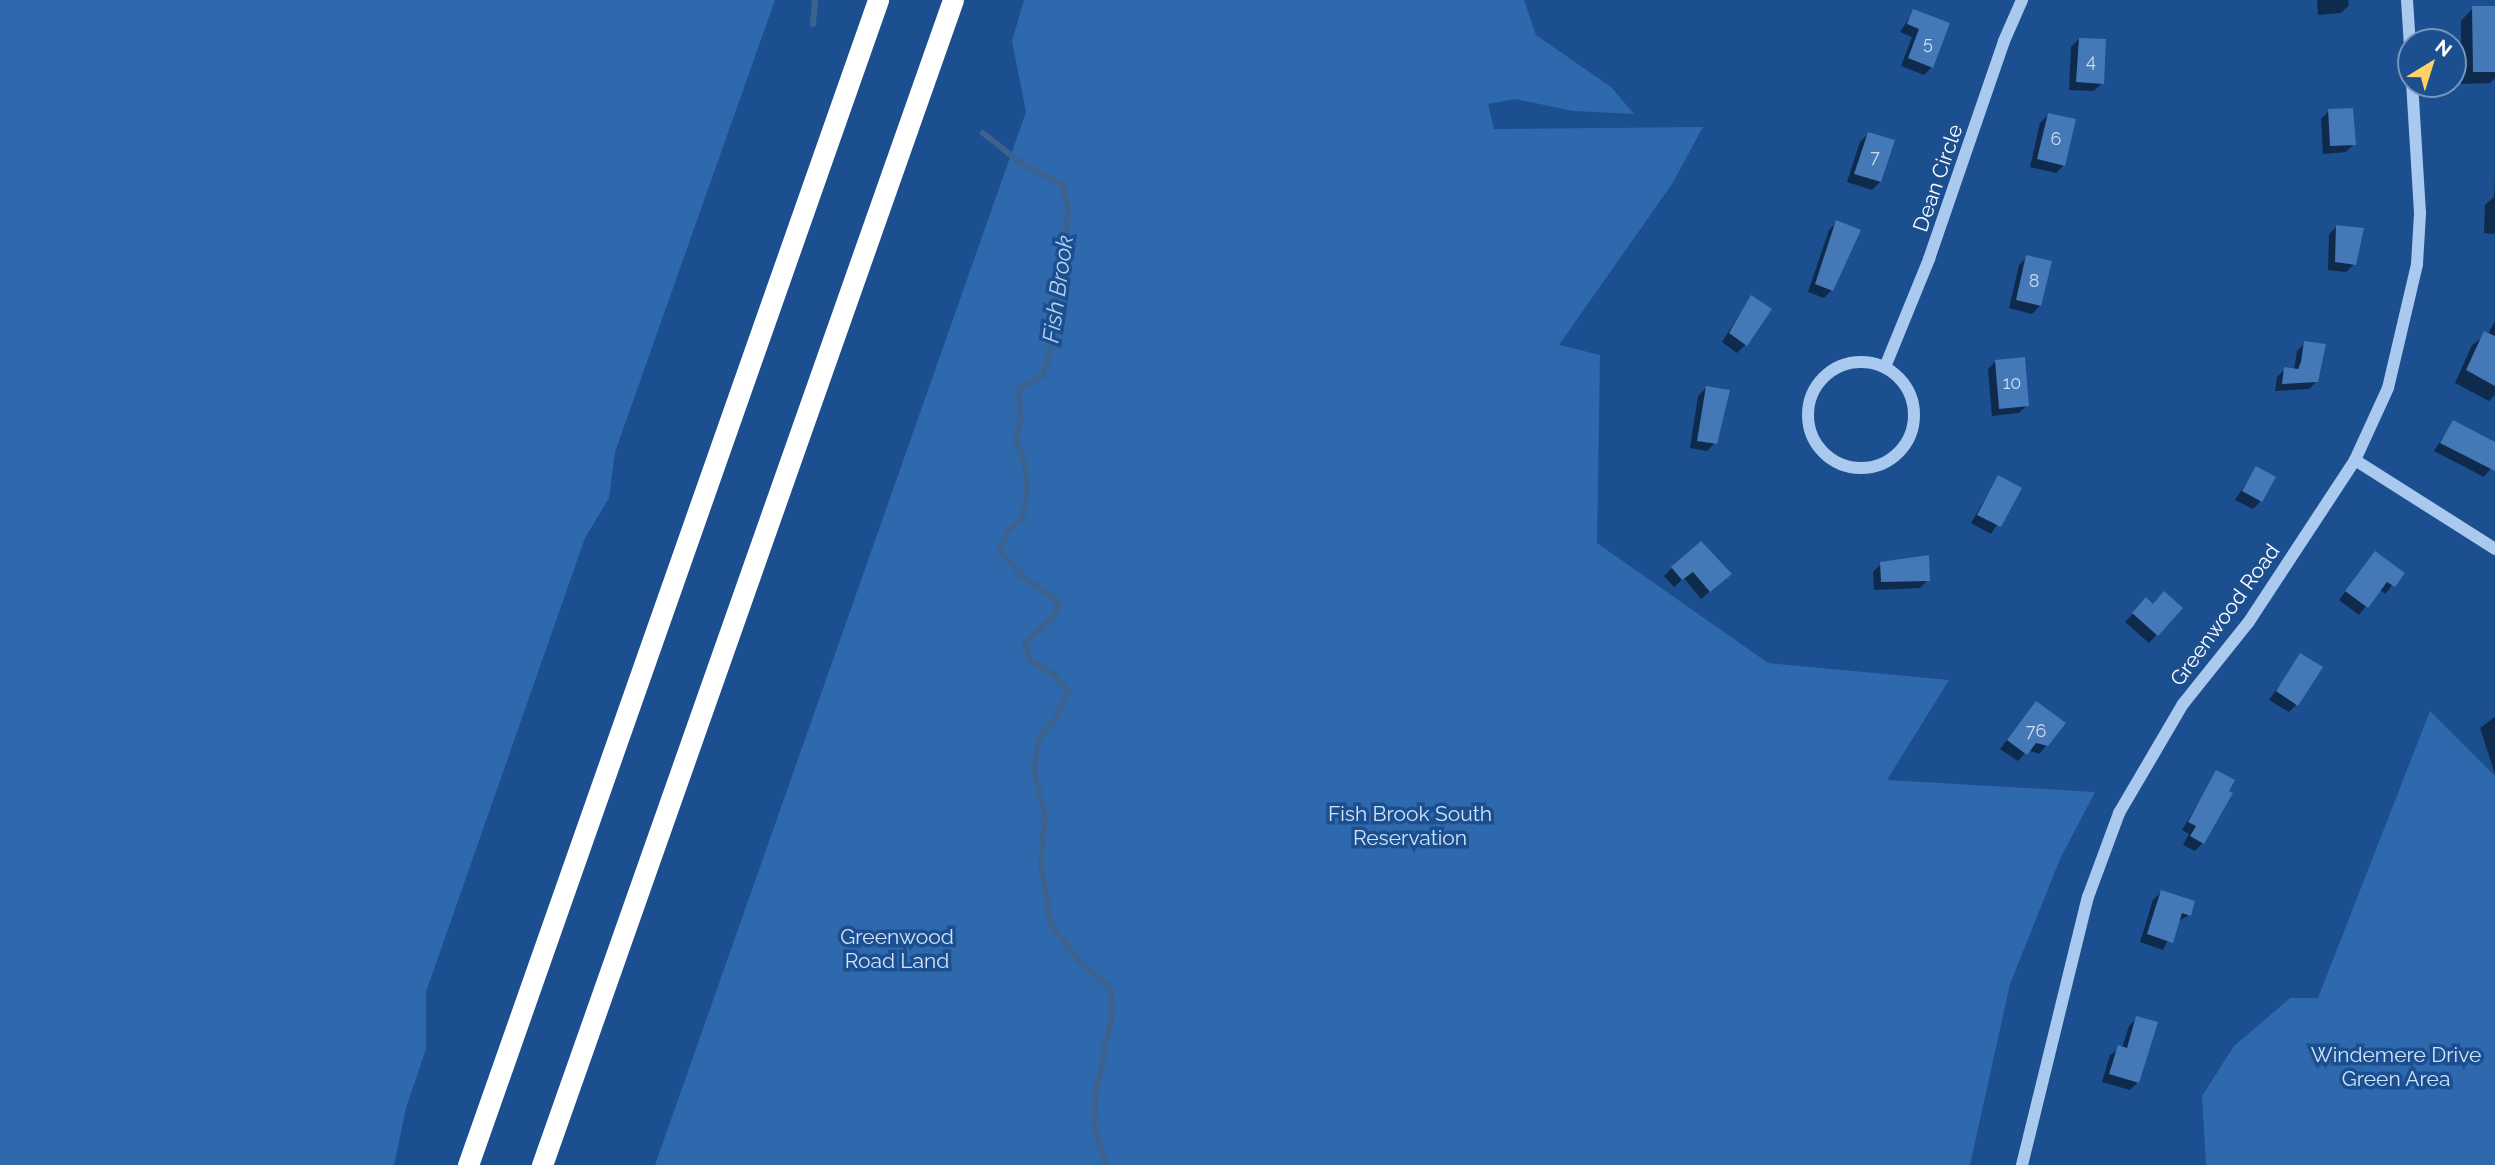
<!DOCTYPE html>
<style>
body{margin:0}
#map{position:relative;width:2495px;height:1165px;overflow:hidden;background:#1b4f8f;font-family:Raleway,sans-serif}
div>[style]{position:absolute}
[style*='--x']{left:calc(var(--x)*1px);top:calc(var(--y)*1px);width:calc(var(--w)*1px);rotate:calc(var(--a)*1deg)}
.green>*{inset:0;background:#2e69ad}
.shadow>*{inset:0;background:#0007}
.stream>*{height:6px;margin:-3px;padding:0 3px;transform-origin:3px;border-radius:3px;background:#3c6290}
.building>*{inset:0;background:#4478b7}
.minor>*{height:12px;margin:-6px;padding:0 6px;transform-origin:6px;border-radius:6px;background:#a9c9ee}
.minor>.ring{margin:-6px;padding:0;box-sizing:content-box;background:none;border:12px solid #a9c9ee;border-radius:50%}
.highway>*{height:21px;margin:-10.5px;padding:0 10.5px;transform-origin:10.5px;border-radius:10.5px;background:#fff}
span{translate:-50% -50%;white-space:nowrap;text-align:center;line-height:1.15;-webkit-text-stroke:7px #1b4f8f;paint-order:stroke}
.number-label{font-size:18px;color:#d0dded}
.number-label span{-webkit-text-stroke-width:0}
.street-label{font-size:21px;color:#fff}
.park-label{font-size:21px;color:#cfe3fa}
.water-label{font-size:23px;color:#b5d3f5;font-style:italic}
.north{position:absolute;left:2397px;top:28px;width:70px;height:70px;box-sizing:border-box;background:#1b4f8f;border:2px solid #7695bc;border-radius:50%;rotate:38deg;font-size:19px;font-weight:700;line-height:28px;text-align:center;color:#fff}
.north::after{content:'';display:block;margin:auto;width:24px;height:32px;background:#ffd166;clip-path:polygon(50% 0,100% 100%,50% 72%,0 100%)}
</style>
<div id="map">
<div class="green">
<i style="clip-path:polygon(0 0,775px 0,615px 452px,609px 498px,585px 538px,426px 992px,426px 1049px,406px 1108px,394px 1165px,0 1165px)"></i>
<i style="clip-path:polygon(1024px 0,1524px 0,1536px 35px,1611px 87px,1634px 114px,1573px 111px,1515px 99px,1488px 104px,1494px 129px,1703px 127px,1672px 184px,1559px 345px,1600px 355px,1597px 543px,1768px 663px,1949px 680px,1887px 780px,2095px 792px,2060px 859px,2010px 984px,1970px 1165px,655px 1165px,1026px 112px,1012px 41px)"></i>
<i style="clip-path:polygon(2430px 711px,2495px 776px,2495px 1165px,2206px 1165px,2202px 1096px,2234px 1046px,2290px 998px,2318px 998px)"></i>
</div>
<div class="shadow">
<i style="clip-path:polygon(2317px 0,2348px 0,2349px 5px,2341px 13px,2318px 15px)"></i>
<i style="clip-path:polygon(2473px 8px,2495px 8px,2495px 78px,2490px 83px,2461px 84px,2461px 21px)"></i>
<i style="clip-path:polygon(1914px 11px,1932px 67px,1924px 75px,1901px 66px,1912px 37px,1900px 32px)"></i>
<i style="clip-path:polygon(2079px 39px,2102px 83px,2094px 91px,2069px 90px,2071px 47px)"></i>
<i style="clip-path:polygon(2329px 111px,2354px 144px,2346px 152px,2323px 154px,2321px 119px)"></i>
<i style="clip-path:polygon(2048px 115px,2064px 165px,2056px 173px,2030px 167px,2040px 123px)"></i>
<i style="clip-path:polygon(1868px 134px,1880px 182px,1872px 190px,1847px 182px,1860px 142px)"></i>
<i style="clip-path:polygon(2495px 176px,2495px 234px,2484px 233px,2485px 205px,2494px 197px)"></i>
<i style="clip-path:polygon(1837px 222px,1832px 290px,1824px 298px,1808px 292px,1829px 230px)"></i>
<i style="clip-path:polygon(2337px 226px,2354px 264px,2346px 272px,2328px 270px,2329px 234px)"></i>
<i style="clip-path:polygon(2027px 257px,2040px 306px,2032px 314px,2009px 308px,2019px 265px)"></i>
<i style="clip-path:polygon(1751px 297px,1745px 345px,1737px 353px,1722px 342px)"></i>
<i style="clip-path:polygon(2495px 321px,2495px 395px,2489px 401px,2455px 383px,2472px 345px,2488px 334px)"></i>
<i style="clip-path:polygon(2305px 343px,2317px 381px,2309px 389px,2275px 391px,2277px 377px,2285px 369px,2294px 370px,2297px 351px)"></i>
<i style="clip-path:polygon(1996px 361px,2027px 405px,2019px 413px,1992px 416px,1988px 369px)"></i>
<i style="clip-path:polygon(1706px 388px,1715px 443px,1707px 451px,1690px 448px,1698px 396px)"></i>
<i style="clip-path:polygon(2453px 422px,2495px 444px,2495px 463px,2484px 477px,2434px 451px)"></i>
<i style="clip-path:polygon(2256px 468px,2261px 501px,2253px 509px,2235px 500px)"></i>
<i style="clip-path:polygon(1998px 477px,2019px 489px,1991px 534px,1971px 523px)"></i>
<i style="clip-path:polygon(2375px 553px,2402px 573px,2385px 594px,2379px 589px,2359px 615px,2339px 600px)"></i>
<i style="clip-path:polygon(1928px 557px,1928px 580px,1920px 588px,1874px 590px,1873px 572px,1881px 564px)"></i>
<i style="clip-path:polygon(1672px 568px,1730px 574px,1701px 599px,1684px 578px,1674px 587px,1664px 576px)"></i>
<i style="clip-path:polygon(2152px 606px,2181px 608px,2149px 643px,2125px 622px,2138px 608px)"></i>
<i style="clip-path:polygon(2301px 655px,2297px 704px,2289px 712px,2269px 700px)"></i>
<i style="clip-path:polygon(2036px 703px,2047px 745px,2039px 754px,2028px 750px,2018px 761px,2000px 749px)"></i>
<i style="clip-path:polygon(2495px 717px,2495px 774px,2480px 728px)"></i>
<i style="clip-path:polygon(2217px 772px,2203px 843px,2195px 851px,2183px 845px,2189px 834px,2182px 830px)"></i>
<i style="clip-path:polygon(2161px 892px,2189px 915px,2177px 922px,2163px 950px,2140px 942px,2153px 900px)"></i>
<i style="clip-path:polygon(2137px 1018px,2138px 1082px,2130px 1090px,2102px 1082px,2110px 1055px,2122px 1048px,2129px 1026px)"></i>
</div>
<div class="stream">
<i style="--x:813;--y:24;--w:24;--a:-85"></i>
<i style="--x:983;--y:133;--w:48;--a:38.3"></i>
<i style="--x:1021;--y:163;--w:46;--a:27.1"></i>
<i style="--x:1062;--y:184;--w:25;--a:76"></i>
<i style="--x:1068;--y:208;--w:58;--a:93.9"></i>
<i style="--x:1064;--y:266;--w:28;--a:111"></i>
<i style="--x:1054;--y:292;--w:38;--a:87"></i>
<i style="--x:1056;--y:330;--w:47;--a:106.1"></i>
<i style="--x:1043;--y:375;--w:29;--a:149"></i>
<i style="--x:1018;--y:390;--w:27;--a:84"></i>
<i style="--x:1021;--y:417;--w:22;--a:103"></i>
<i style="--x:1016;--y:438;--w:34;--a:73"></i>
<i style="--x:1026;--y:471;--w:27;--a:88"></i>
<i style="--x:1027;--y:498;--w:23;--a:105"></i>
<i style="--x:1021;--y:520;--w:18;--a:142"></i>
<i style="--x:1007;--y:531;--w:21;--a:109"></i>
<i style="--x:1000;--y:551;--w:32;--a:49"></i>
<i style="--x:1021;--y:575;--w:47;--a:36.4"></i>
<i style="--x:1059;--y:603;--w:15;--a:113"></i>
<i style="--x:1053;--y:617;--w:38;--a:137"></i>
<i style="--x:1025;--y:643;--w:16;--a:76"></i>
<i style="--x:1029;--y:659;--w:31;--a:33"></i>
<i style="--x:1055;--y:676;--w:21;--a:51"></i>
<i style="--x:1068;--y:692;--w:27;--a:114"></i>
<i style="--x:1057;--y:717;--w:28;--a:129"></i>
<i style="--x:1039;--y:739;--w:32;--a:99"></i>
<i style="--x:1034;--y:771;--w:45;--a:76"></i>
<i style="--x:1045;--y:815;--w:49;--a:94.7"></i>
<i style="--x:1041;--y:864;--w:61;--a:80.5"></i>
<i style="--x:1051;--y:924;--w:48;--a:52.7"></i>
<i style="--x:1080;--y:962;--w:38;--a:40"></i>
<i style="--x:1109;--y:986;--w:23;--a:80"></i>
<i style="--x:1113;--y:1009;--w:90;--a:101.6"></i>
<i style="--x:1095;--y:1097;--w:30;--a:92"></i>
<i style="--x:1094;--y:1127;--w:40;--a:72"></i>
</div>
<div class="building">
<i style="clip-path:polygon(2472px 6px,2495px 6px,2495px 72px,2473px 72px)"></i>
<i style="clip-path:polygon(1913px 9px,1950px 23px,1933px 68px,1908px 58px,1919px 29px,1907px 24px)"></i>
<i style="clip-path:polygon(2079px 38px,2106px 39px,2104px 84px,2076px 82px)"></i>
<i style="clip-path:polygon(2353px 108px,2356px 145px,2330px 146px,2328px 109px)"></i>
<i style="clip-path:polygon(2048px 113px,2076px 119px,2065px 166px,2037px 159px)"></i>
<i style="clip-path:polygon(1868px 132px,1895px 140px,1881px 182px,1854px 174px)"></i>
<i style="clip-path:polygon(1836px 220px,1861px 230px,1833px 291px,1815px 284px)"></i>
<i style="clip-path:polygon(2336px 225px,2364px 228px,2356px 265px,2335px 262px)"></i>
<i style="clip-path:polygon(2026px 255px,2052px 261px,2041px 306px,2016px 300px)"></i>
<i style="clip-path:polygon(1751px 295px,1772px 309px,1747px 346px,1729px 333px)"></i>
<i style="clip-path:polygon(2484px 331px,2495px 336px,2495px 386px,2466px 370px)"></i>
<i style="clip-path:polygon(2304px 341px,2326px 344px,2318px 382px,2282px 384px,2284px 367px,2298px 369px,2301px 362px)"></i>
<i style="clip-path:polygon(2025px 357px,2029px 406px,1999px 409px,1995px 360px)"></i>
<i style="clip-path:polygon(1706px 386px,1730px 390px,1717px 444px,1697px 441px)"></i>
<i style="clip-path:polygon(2453px 420px,2495px 442px,2495px 471px,2440px 443px)"></i>
<i style="clip-path:polygon(2256px 466px,2276px 477px,2262px 502px,2242px 491px)"></i>
<i style="clip-path:polygon(1998px 475px,2022px 488px,2001px 527px,1977px 515px)"></i>
<i style="clip-path:polygon(1701px 541px,1732px 574px,1710px 592px,1693px 572px,1682px 580px,1671px 567px)"></i>
<i style="clip-path:polygon(2375px 551px,2405px 573px,2395px 587px,2387px 582px,2368px 608px,2345px 591px)"></i>
<i style="clip-path:polygon(1929px 555px,1930px 581px,1881px 582px,1880px 562px)"></i>
<i style="clip-path:polygon(2164px 591px,2183px 608px,2158px 636px,2132px 613px,2146px 597px,2153px 604px)"></i>
<i style="clip-path:polygon(2300px 653px,2323px 667px,2298px 706px,2276px 691px)"></i>
<i style="clip-path:polygon(2036px 701px,2066px 723px,2048px 746px,2036px 743px,2027px 755px,2007px 740px)"></i>
<i style="clip-path:polygon(2216px 770px,2235px 780px,2229px 791px,2233px 793px,2204px 844px,2190px 836px,2196px 826px,2188px 822px)"></i>
<i style="clip-path:polygon(2161px 890px,2195px 901px,2191px 916px,2182px 913px,2173px 943px,2147px 934px)"></i>
<i style="clip-path:polygon(2136px 1016px,2158px 1022px,2139px 1083px,2109px 1074px,2118px 1045px,2127px 1048px)"></i>
</div>
<div class="minor">
<i style="--x:2407;--y:0;--w:62;--a:86.3"></i>
<i class="ring" style="left:1808px;top:362px;width:94px;height:94px"></i>
<i style="--x:1885;--y:367;--w:117;--a:-67.8"></i>
<i style="--x:1929;--y:259;--w:231;--a:-71"></i>
<i style="--x:2004;--y:41;--w:45;--a:-66.3"></i>
<i style="--x:2355;--y:460;--w:166;--a:32.4"></i>
<i style="--x:2022;--y:1165;--w:276;--a:-76.2"></i>
<i style="--x:2088;--y:897;--w:90;--a:-69.7"></i>
<i style="--x:2119;--y:813;--w:126;--a:-59.6"></i>
<i style="--x:2183;--y:704;--w:104;--a:-51.3"></i>
<i style="--x:2248;--y:623;--w:195;--a:-56.7"></i>
<i style="--x:2355;--y:460;--w:79;--a:-65.4"></i>
<i style="--x:2388;--y:388;--w:127;--a:-76.8"></i>
<i style="--x:2417;--y:264;--w:51;--a:-86.6"></i>
<i style="--x:2420;--y:213;--w:129;--a:-93.5"></i>
</div>
<div class="highway">
<i style="--x:468;--y:1165;--w:1235;--a:-70.61"></i>
<i style="--x:542;--y:1165;--w:1235;--a:-70.57"></i>
</div>
<div class="number-label">
<span style="left:1928px;top:43px">5</span>
<span style="left:2091px;top:61px">4</span>
<span style="left:2056px;top:139px">6</span>
<span style="left:1875px;top:157px">7</span>
<span style="left:2034px;top:281px">8</span>
<span style="left:2012px;top:383px">10</span>
<span style="left:2036px;top:731px">76</span>
</div>
<div class="street-label">
<span style="left:1938px;top:178px;rotate:-71deg">Dean Circle</span>
<span style="left:2225px;top:615px;rotate:-54deg">Greenwood Road</span>
</div>
<div class="park-label">
<span style="left:1410px;top:826px">Fish Brook South<br>Reservation</span>
<span style="left:897px;top:949px">Greenwood<br>Road Land</span>
<span style="left:2396px;top:1067px">Windemere Drive<br>Green Area</span>
</div>
<div class="water-label">
<span style="left:1058px;top:289px;rotate:-82deg">Fish Brook</span>
</div>
<div class="north">N</div>
</div>
